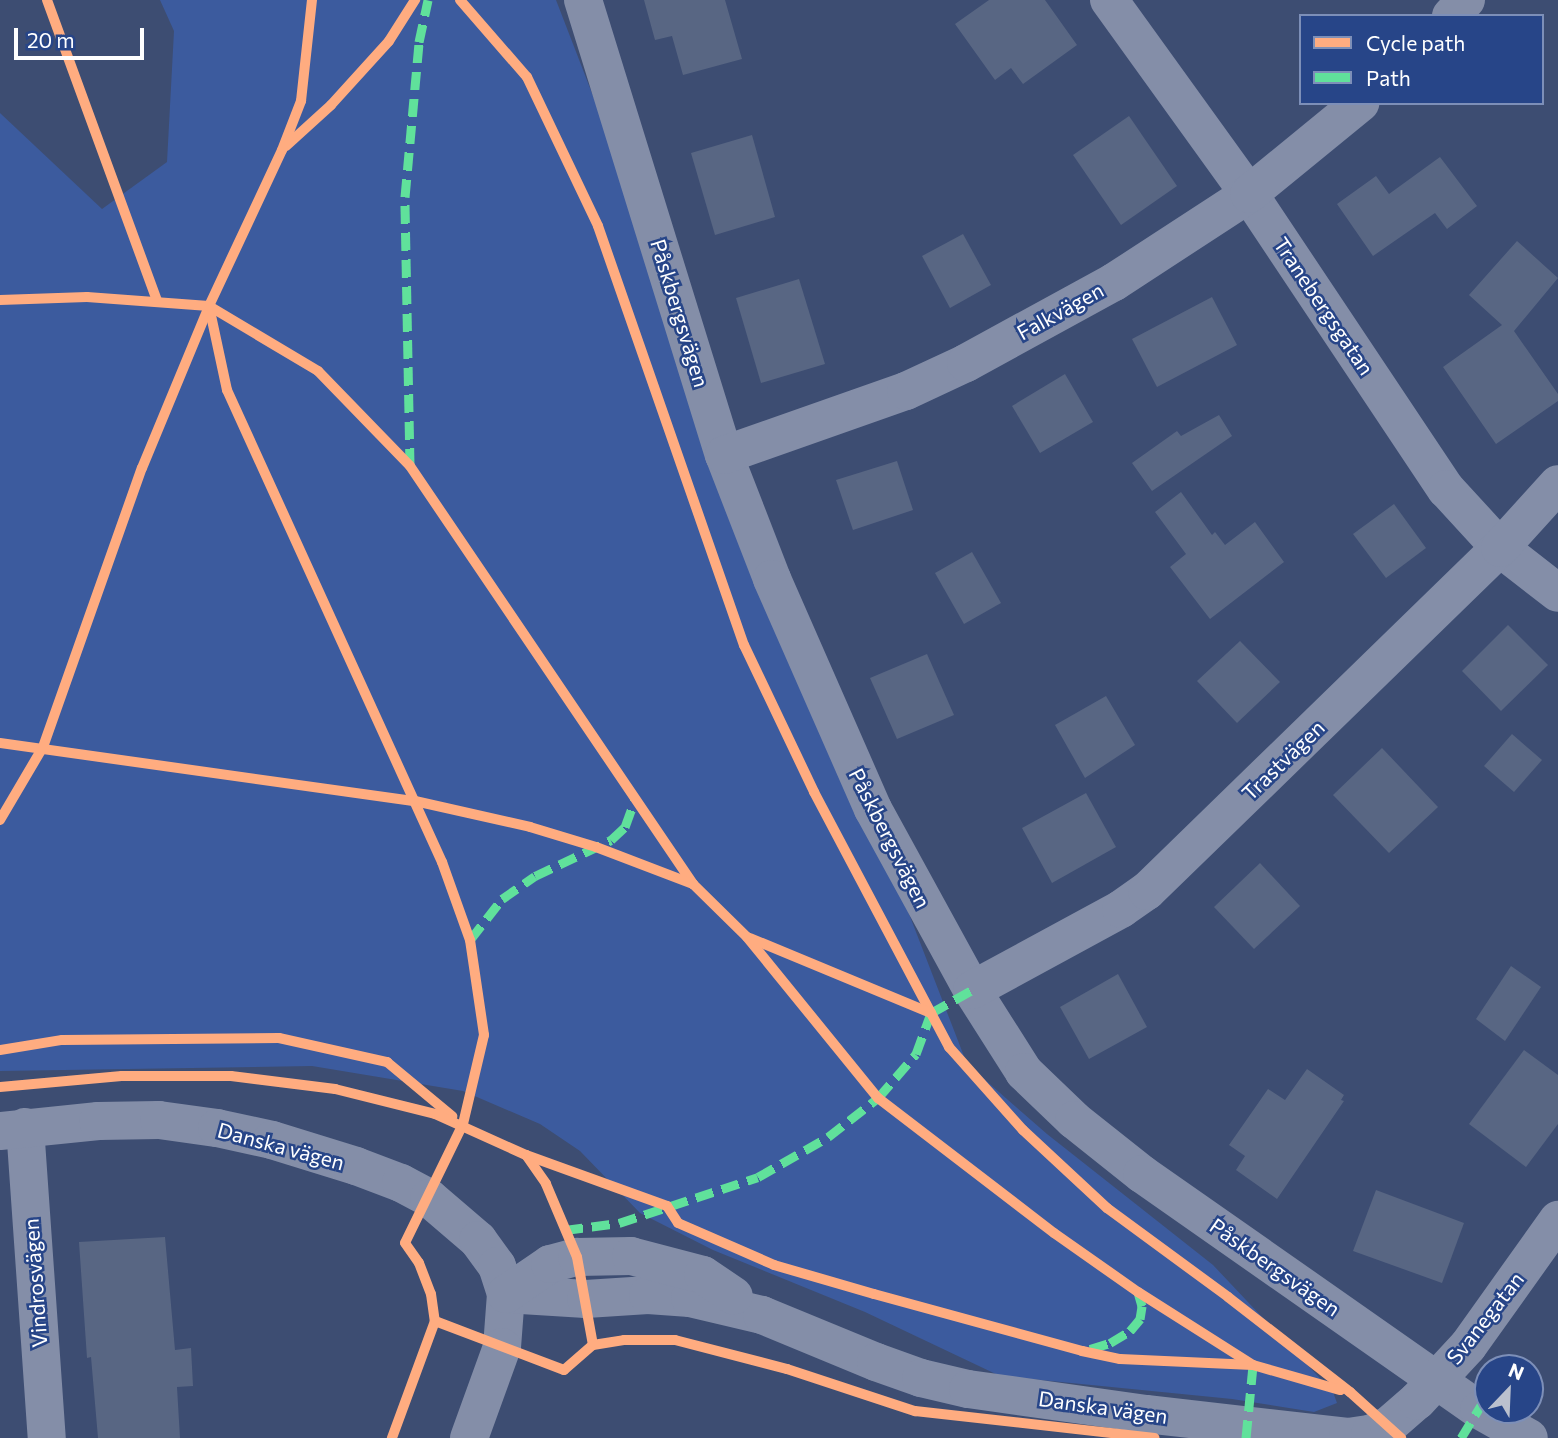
<!DOCTYPE html>
<meta charset="utf-8">
<style>
body{margin:0}
#map{position:relative;width:1558px;height:1438px;overflow:hidden;background:#3d4d72;font-family:Commissioner,sans-serif}
div>[style]{position:absolute}
[style*='--x']{left:calc(var(--x)*1px);top:calc(var(--y)*1px);width:calc(var(--w)*1px);rotate:calc(var(--a)*1deg)}
.green>*{inset:0;background:#3c5b9e}
.building>*{inset:0;background:#586683}
.street>*{height:38px;margin:-19px;padding:0 19px;transform-origin:19px;border-radius:19px;background:#848ea8}
.quiet>*{height:9px;margin-top:-4.5px;transform-origin:0;background:repeating-linear-gradient(90deg,#60e19b 0 18px,transparent 0 27px)}
.cycleway>*{height:10px;margin:-5px;padding:0 5px;transform-origin:5px;border-radius:5px;background:#ffac80}
span{translate:-50% -50%;white-space:nowrap;text-align:center;line-height:1.15;-webkit-text-stroke:5px #274588;paint-order:stroke}
.street-label{font-size:21px;color:#fff}
.legend{position:absolute;left:1299px;top:14px;width:245px;height:91px;box-sizing:border-box;background:#274588;border:2px solid #7d8fb8;margin:0;padding:9px 12px;list-style:none;font-size:21px;color:#fff}
.legend li{display:flex;align-items:center;gap:14px;height:35px}
.legend b{width:35px;border:2px solid #7d8fb8}
.north{position:absolute;left:1474px;top:1354px;width:70px;height:70px;box-sizing:border-box;background:#274588;border:2px solid #7d8fb8;border-radius:50%;rotate:23deg;font-size:19px;font-weight:700;line-height:28px;text-align:center;color:#fff}
.north::after{content:'';display:block;margin:auto;width:24px;height:32px;background:#bbc1ce;clip-path:polygon(50% 0,100% 100%,50% 72%,0 100%)}
.scale{position:absolute;left:14px;top:28px;width:130px;height:32px;box-sizing:border-box;border:4px solid #fff;border-top:0;padding-left:9px;font-size:21px;line-height:24px;white-space:nowrap;color:#fff;-webkit-text-stroke:5px #274588;paint-order:stroke}
</style>
<div id="map">
<div class="green">
<i style="clip-path:polygon(160px 0,556px 0,967px 1064px,1047px 1134px,1213px 1265px,1333px 1392px,1337px 1403px,1314px 1412px,1232px 1399px,1000px 1376px,865px 1312px,713px 1250px,640px 1213px,580px 1151px,540px 1124px,463px 1091px,312px 1066px,0 1071px,0 113px,102px 209px,167px 162px,174px 31px)"></i>
</div>
<div class="building">
<i style="clip-path:polygon(644px 0,725px 0,742px 59px,683px 75px,672px 36px,655px 40px)"></i>
<i style="clip-path:polygon(989px 0,1045px 0,1077px 45px,1023px 84px,1011px 68px,995px 80px,955px 24px)"></i>
<i style="clip-path:polygon(1129px 116px,1177px 186px,1121px 225px,1073px 155px)"></i>
<i style="clip-path:polygon(752px 135px,775px 217px,715px 235px,691px 153px)"></i>
<i style="clip-path:polygon(1440px 157px,1477px 206px,1447px 229px,1435px 213px,1373px 256px,1337px 204px,1376px 176px,1389px 194px)"></i>
<i style="clip-path:polygon(963px 234px,991px 285px,950px 308px,922px 256px)"></i>
<i style="clip-path:polygon(1517px 241px,1558px 278px,1514px 331px,1558px 394px,1558px 401px,1496px 444px,1443px 367px,1502px 325px,1469px 295px)"></i>
<i style="clip-path:polygon(799px 279px,825px 364px,761px 383px,736px 298px)"></i>
<i style="clip-path:polygon(1212px 297px,1237px 345px,1157px 387px,1132px 339px)"></i>
<i style="clip-path:polygon(1065px 374px,1093px 422px,1040px 453px,1012px 406px)"></i>
<i style="clip-path:polygon(1219px 415px,1232px 436px,1152px 491px,1132px 463px,1177px 431px,1181px 436px)"></i>
<i style="clip-path:polygon(897px 461px,913px 510px,853px 530px,836px 480px)"></i>
<i style="clip-path:polygon(1181px 492px,1212px 535px,1215px 532px,1225px 545px,1255px 522px,1284px 562px,1210px 619px,1170px 567px,1186px 554px,1155px 512px)"></i>
<i style="clip-path:polygon(1394px 504px,1426px 548px,1386px 578px,1353px 534px)"></i>
<i style="clip-path:polygon(972px 552px,1001px 603px,964px 624px,935px 573px)"></i>
<i style="clip-path:polygon(1508px 625px,1548px 665px,1501px 711px,1462px 671px)"></i>
<i style="clip-path:polygon(1240px 641px,1280px 682px,1237px 723px,1197px 681px)"></i>
<i style="clip-path:polygon(927px 654px,954px 715px,897px 739px,870px 678px)"></i>
<i style="clip-path:polygon(1106px 696px,1135px 745px,1085px 778px,1055px 725px)"></i>
<i style="clip-path:polygon(1512px 734px,1542px 760px,1514px 792px,1484px 766px)"></i>
<i style="clip-path:polygon(1382px 748px,1438px 807px,1389px 853px,1333px 795px)"></i>
<i style="clip-path:polygon(1086px 793px,1116px 847px,1052px 883px,1022px 828px)"></i>
<i style="clip-path:polygon(1260px 863px,1300px 906px,1254px 949px,1214px 907px)"></i>
<i style="clip-path:polygon(1511px 966px,1541px 987px,1505px 1041px,1476px 1019px)"></i>
<i style="clip-path:polygon(1118px 974px,1147px 1027px,1089px 1059px,1060px 1007px)"></i>
<i style="clip-path:polygon(1524px 1050px,1558px 1075px,1558px 1124px,1526px 1167px,1469px 1124px)"></i>
<i style="clip-path:polygon(1307px 1069px,1344px 1095px,1341px 1100px,1344px 1101px,1277px 1199px,1236px 1170px,1245px 1156px,1229px 1145px,1268px 1089px,1285px 1100px)"></i>
<i style="clip-path:polygon(1376px 1190px,1464px 1223px,1442px 1283px,1353px 1251px)"></i>
<i style="clip-path:polygon(165px 1237px,175px 1350px,191px 1348px,193px 1386px,177px 1387px,180px 1438px,98px 1438px,91px 1357px,87px 1358px,79px 1242px)"></i>
</div>
<div class="street">
<i style="--x:583;--y:0;--w:476;--a:72.8"></i>
<i style="--x:724;--y:455;--w:133;--a:68.8"></i>
<i style="--x:772;--y:579;--w:251;--a:66.3"></i>
<i style="--x:873;--y:809;--w:206;--a:61.3"></i>
<i style="--x:972;--y:990;--w:97;--a:57.6"></i>
<i style="--x:1024;--y:1072;--w:69;--a:43.8"></i>
<i style="--x:1074;--y:1120;--w:87;--a:38.5"></i>
<i style="--x:1142;--y:1174;--w:411;--a:35"></i>
<i style="--x:1479;--y:1410;--w:57;--a:29.2"></i>
<i style="--x:1109;--y:0;--w:239;--a:54.2"></i>
<i style="--x:1249;--y:194;--w:355;--a:56.3"></i>
<i style="--x:1446;--y:489;--w:80;--a:47.5"></i>
<i style="--x:1500;--y:548;--w:73;--a:37.8"></i>
<i style="--x:1451;--y:16;--w:22;--a:-47"></i>
<i style="--x:724;--y:455;--w:193;--a:-19.4"></i>
<i style="--x:906;--y:391;--w:66;--a:-25"></i>
<i style="--x:966;--y:363;--w:169;--a:-28.7"></i>
<i style="--x:1114;--y:282;--w:161;--a:-33.1"></i>
<i style="--x:1249;--y:194;--w:144;--a:-39.3"></i>
<i style="--x:972;--y:990;--w:170;--a:-28.5"></i>
<i style="--x:1121;--y:909;--w:32;--a:-35"></i>
<i style="--x:1147;--y:891;--w:492;--a:-44.2"></i>
<i style="--x:1500;--y:548;--w:86;--a:-47.8"></i>
<i style="--x:25;--y:1127;--w:312;--a:86"></i>
<i style="--x:0;--y:1131;--w:99;--a:-5.8"></i>
<i style="--x:98;--y:1121;--w:61;--a:-0.9"></i>
<i style="--x:159;--y:1120;--w:59;--a:7.9"></i>
<i style="--x:217;--y:1128;--w:56;--a:12.3"></i>
<i style="--x:272;--y:1140;--w:88;--a:17.2"></i>
<i style="--x:356;--y:1166;--w:48;--a:20.7"></i>
<i style="--x:401;--y:1183;--w:32;--a:28"></i>
<i style="--x:429;--y:1198;--w:65;--a:40.6"></i>
<i style="--x:478;--y:1240;--w:32;--a:54"></i>
<i style="--x:497;--y:1266;--w:29;--a:72"></i>
<i style="--x:506;--y:1294;--w:53;--a:94.3"></i>
<i style="--x:502;--y:1347;--w:97;--a:109.9"></i>
<i style="--x:506;--y:1294;--w:80;--a:3.6"></i>
<i style="--x:586;--y:1299;--w:62;--a:-3.7"></i>
<i style="--x:648;--y:1295;--w:42;--a:4.1"></i>
<i style="--x:690;--y:1298;--w:74;--a:13.3"></i>
<i style="--x:762;--y:1315;--w:123;--a:22.4"></i>
<i style="--x:876;--y:1362;--w:48;--a:19.6"></i>
<i style="--x:921;--y:1378;--w:48;--a:13.2"></i>
<i style="--x:968;--y:1389;--w:180;--a:8"></i>
<i style="--x:1146;--y:1414;--w:203;--a:6.5"></i>
<i style="--x:1348;--y:1437;--w:22;--a:-8"></i>
<i style="--x:1370;--y:1434;--w:21;--a:-25"></i>
<i style="--x:1389;--y:1425;--w:37;--a:-41"></i>
<i style="--x:1417;--y:1401;--w:75;--a:-47.2"></i>
<i style="--x:1468;--y:1346;--w:155;--a:-54.5"></i>
<i style="--x:506;--y:1294;--w:53;--a:-34.3"></i>
<i style="--x:550;--y:1264;--w:28;--a:-15"></i>
<i style="--x:577;--y:1257;--w:54;--a:-1.1"></i>
<i style="--x:631;--y:1256;--w:74;--a:14.8"></i>
<i style="--x:703;--y:1275;--w:37;--a:34"></i>
</div>
<div class="quiet">
<i style="--x:410;--y:466;--w:269;--a:-91.1"></i>
<i style="--x:405;--y:197;--w:156;--a:-84.8"></i>
<i style="--x:419;--y:42;--w:43;--a:-77.9"></i>
<i style="--x:470;--y:940;--w:52;--a:-52"></i>
<i style="--x:502;--y:899;--w:40;--a:-34.9"></i>
<i style="--x:535;--y:876;--w:84;--a:-25.3"></i>
<i style="--x:611;--y:840;--w:19;--a:-43"></i>
<i style="--x:625;--y:827;--w:32;--a:-70"></i>
<i style="--x:565;--y:1230;--w:54;--a:-7.4"></i>
<i style="--x:619;--y:1223;--w:146;--a:-18.3"></i>
<i style="--x:758;--y:1177;--w:81;--a:-29.7"></i>
<i style="--x:828;--y:1137;--w:63;--a:-38"></i>
<i style="--x:878;--y:1098;--w:58;--a:-49.2"></i>
<i style="--x:916;--y:1054;--w:44;--a:-69.9"></i>
<i style="--x:931;--y:1013;--w:47;--a:-29.3"></i>
<i style="--x:1090;--y:1349;--w:21;--a:-17"></i>
<i style="--x:1110;--y:1343;--w:23;--a:-31"></i>
<i style="--x:1130;--y:1331;--w:16;--a:-50"></i>
<i style="--x:1140;--y:1319;--w:13;--a:-81"></i>
<i style="--x:1142;--y:1306;--w:15;--a:-106"></i>
<i style="--x:1503;--y:1368;--w:12;--a:-59"></i>
<i style="--x:1246;--y:1438;--w:73;--a:-84.5"></i>
<i style="--x:1253;--y:1365;--w:6;--a:-149"></i>
<i style="--x:1461;--y:1438;--w:52;--a:-58.5"></i>
</div>
<div class="cycleway">
<i style="--x:47;--y:0;--w:320;--a:69.9"></i>
<i style="--x:460;--y:0;--w:102;--a:49"></i>
<i style="--x:527;--y:77;--w:165;--a:64.5"></i>
<i style="--x:598;--y:226;--w:444;--a:70.8"></i>
<i style="--x:744;--y:645;--w:163;--a:64.5"></i>
<i style="--x:814;--y:792;--w:289;--a:62.1"></i>
<i style="--x:949;--y:1047;--w:111;--a:48.3"></i>
<i style="--x:1023;--y:1130;--w:115;--a:42.9"></i>
<i style="--x:1107;--y:1208;--w:150;--a:36.3"></i>
<i style="--x:1228;--y:1297;--w:155;--a:37.9"></i>
<i style="--x:1350;--y:1392;--w:69;--a:42"></i>
<i style="--x:286;--y:146;--w:61;--a:-42.3"></i>
<i style="--x:331;--y:105;--w:86;--a:-47.8"></i>
<i style="--x:389;--y:41;--w:49;--a:-57.6"></i>
<i style="--x:0;--y:300;--w:87;--a:-2"></i>
<i style="--x:87;--y:297;--w:122;--a:4.2"></i>
<i style="--x:209;--y:306;--w:127;--a:30.8"></i>
<i style="--x:318;--y:371;--w:132;--a:45.9"></i>
<i style="--x:410;--y:466;--w:505;--a:55.9"></i>
<i style="--x:693;--y:884;--w:76;--a:44.5"></i>
<i style="--x:747;--y:937;--w:208;--a:50.9"></i>
<i style="--x:878;--y:1098;--w:222;--a:37.5"></i>
<i style="--x:1054;--y:1233;--w:103;--a:35.1"></i>
<i style="--x:1138;--y:1292;--w:136;--a:32.4"></i>
<i style="--x:209;--y:306;--w:86;--a:77.9"></i>
<i style="--x:227;--y:390;--w:519;--a:65.51"></i>
<i style="--x:442;--y:862;--w:83;--a:70.3"></i>
<i style="--x:470;--y:940;--w:96;--a:81.6"></i>
<i style="--x:484;--y:1035;--w:91;--a:103.3"></i>
<i style="--x:463;--y:1124;--w:132;--a:116"></i>
<i style="--x:405;--y:1243;--w:24;--a:55"></i>
<i style="--x:419;--y:1263;--w:33;--a:69"></i>
<i style="--x:431;--y:1294;--w:27;--a:82"></i>
<i style="--x:435;--y:1321;--w:125;--a:110.2"></i>
<i style="--x:0;--y:743;--w:419;--a:8"></i>
<i style="--x:415;--y:801;--w:118;--a:12.7"></i>
<i style="--x:530;--y:827;--w:69;--a:16.9"></i>
<i style="--x:596;--y:847;--w:104;--a:20.9"></i>
<i style="--x:0;--y:820;--w:85;--a:-59.5"></i>
<i style="--x:43;--y:747;--w:296;--a:-70.5"></i>
<i style="--x:142;--y:468;--w:175;--a:-67.5"></i>
<i style="--x:209;--y:306;--w:172;--a:-64.9"></i>
<i style="--x:282;--y:150;--w:53;--a:-68.8"></i>
<i style="--x:301;--y:101;--w:102;--a:-83.8"></i>
<i style="--x:750;--y:938;--w:196;--a:22.5"></i>
<i style="--x:0;--y:1050;--w:63;--a:-9.2"></i>
<i style="--x:62;--y:1040;--w:217;--a:-0.5"></i>
<i style="--x:279;--y:1038;--w:111;--a:12.5"></i>
<i style="--x:387;--y:1062;--w:85;--a:39.7"></i>
<i style="--x:0;--y:1087;--w:122;--a:-5.2"></i>
<i style="--x:122;--y:1076;--w:109;--a:0"></i>
<i style="--x:231;--y:1076;--w:105;--a:7.1"></i>
<i style="--x:335;--y:1089;--w:103;--a:14"></i>
<i style="--x:435;--y:1114;--w:100;--a:24.3"></i>
<i style="--x:526;--y:1155;--w:35;--a:55"></i>
<i style="--x:546;--y:1184;--w:79;--a:67"></i>
<i style="--x:577;--y:1257;--w:89;--a:79.7"></i>
<i style="--x:593;--y:1345;--w:31;--a:-9"></i>
<i style="--x:624;--y:1340;--w:51;--a:0"></i>
<i style="--x:675;--y:1340;--w:116;--a:14.5"></i>
<i style="--x:787;--y:1369;--w:135;--a:18.2"></i>
<i style="--x:915;--y:1411;--w:241;--a:6.4"></i>
<i style="--x:526;--y:1155;--w:150;--a:19.9"></i>
<i style="--x:667;--y:1206;--w:20;--a:57"></i>
<i style="--x:678;--y:1223;--w:105;--a:23.6"></i>
<i style="--x:774;--y:1265;--w:104;--a:16.2"></i>
<i style="--x:874;--y:1294;--w:216;--a:15.3"></i>
<i style="--x:1082;--y:1351;--w:39;--a:12"></i>
<i style="--x:1120;--y:1359;--w:133;--a:2.6"></i>
<i style="--x:1253;--y:1365;--w:91;--a:16"></i>
<i style="--x:435;--y:1321;--w:138;--a:20.8"></i>
<i style="--x:564;--y:1370;--w:38;--a:-41"></i>
</div>
<div class="street-label">
<span style="left:1324px;top:306px;rotate:56deg">Tranebergsgatan</span>
<span style="left:1060px;top:311px;rotate:-29deg">Falkvägen</span>
<span style="left:680px;top:313px;rotate:73deg">Påskbergsvägen</span>
<span style="left:1283px;top:760px;rotate:-44deg">Trastvägen</span>
<span style="left:890px;top:838px;rotate:63deg">Påskbergsvägen</span>
<span style="left:281px;top:1146px;rotate:15deg">Danska vägen</span>
<span style="left:1275px;top:1267px;rotate:35deg">Påskbergsvägen</span>
<span style="left:35px;top:1283px;rotate:-94deg">Vindrosvägen</span>
<span style="left:1485px;top:1318px;rotate:-52deg">Svanegatan</span>
<span style="left:1103px;top:1407px;rotate:8deg">Danska vägen</span>
</div>
<ul class="legend">
<li><b style="height:9px;background:#ffac80"></b>Cycle path</li>
<li><b style="height:9px;background:#60e19b"></b>Path</li>
</ul>
<div class="north">N</div>
<div class="scale">20 m</div>
</div>
